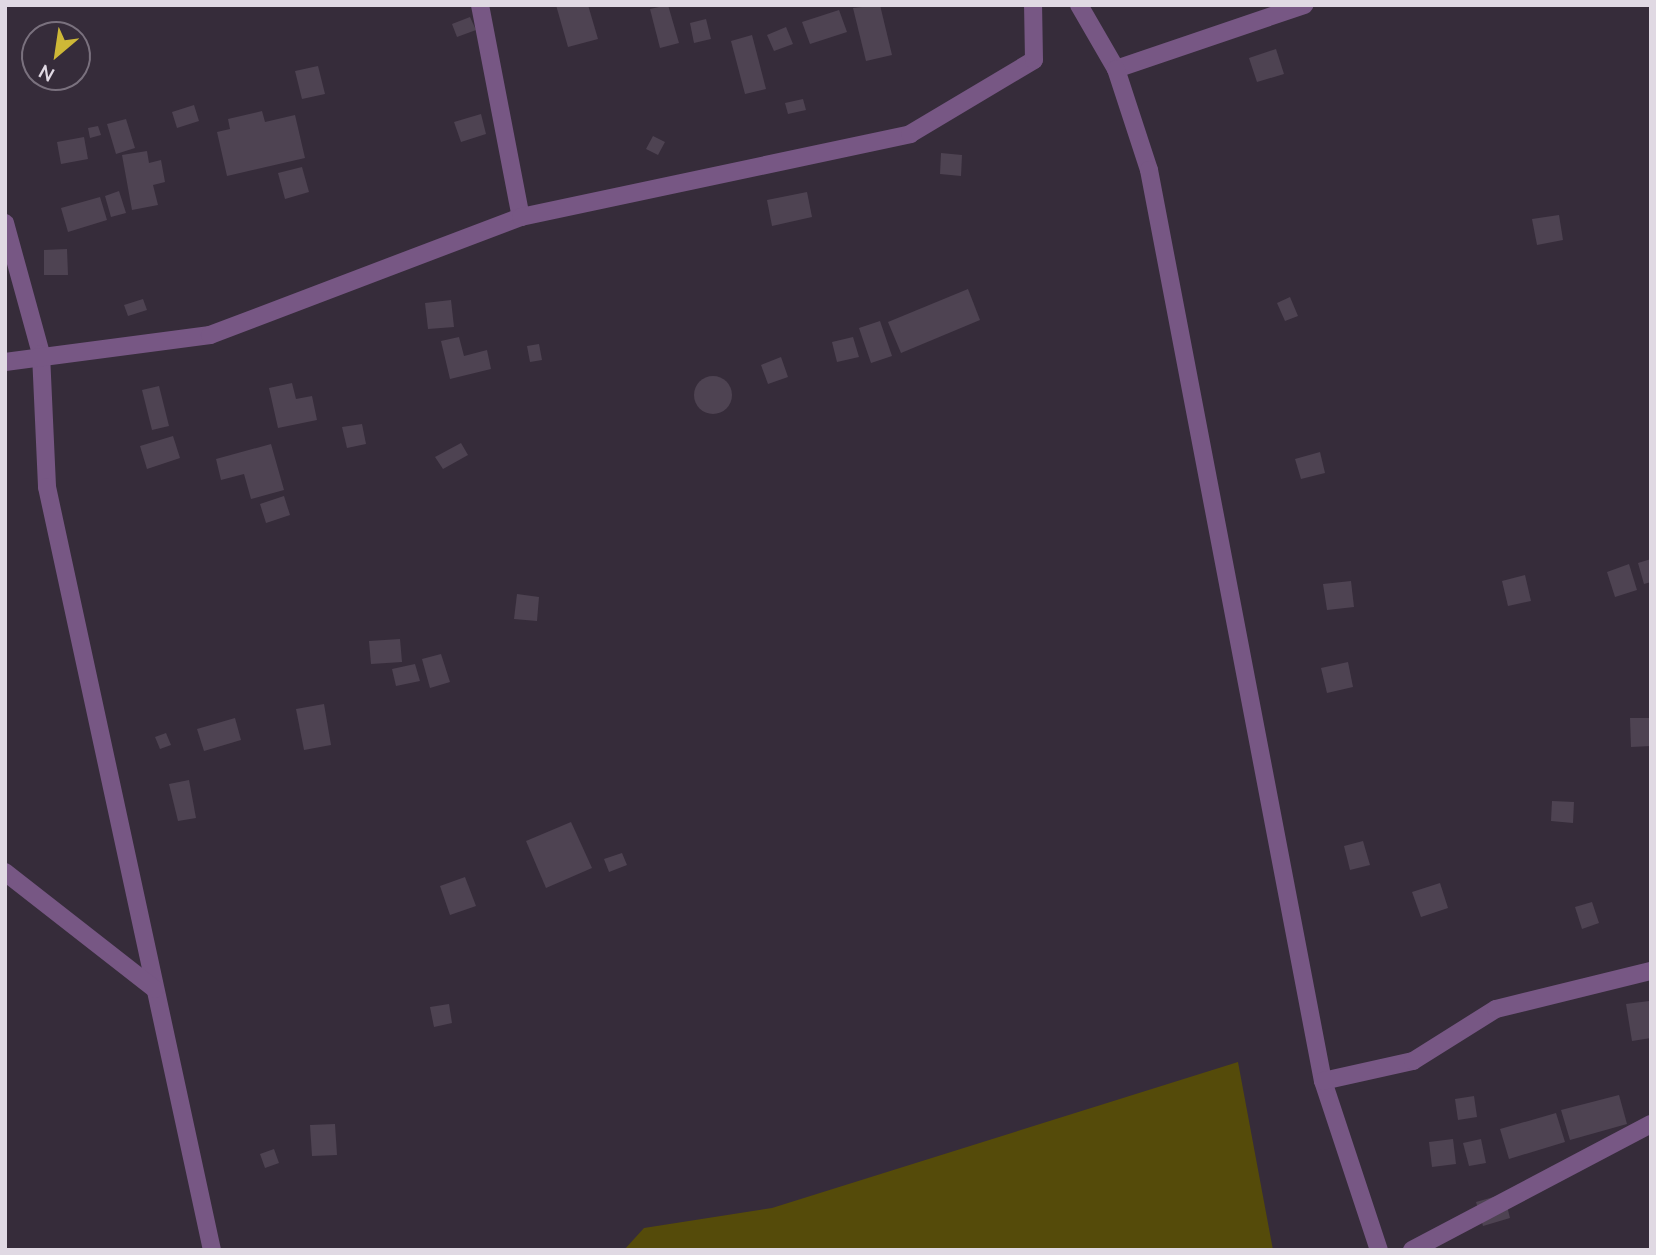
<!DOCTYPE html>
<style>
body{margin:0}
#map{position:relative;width:1656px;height:1255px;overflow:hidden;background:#362c3a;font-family:"Nunito Sans",sans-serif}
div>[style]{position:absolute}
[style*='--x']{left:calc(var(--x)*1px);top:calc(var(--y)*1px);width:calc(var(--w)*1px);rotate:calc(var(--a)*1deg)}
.green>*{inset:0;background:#554b0a}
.building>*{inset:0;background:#4e4352}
.round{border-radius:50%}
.minor>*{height:18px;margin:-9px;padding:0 9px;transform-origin:9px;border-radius:9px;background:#775784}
span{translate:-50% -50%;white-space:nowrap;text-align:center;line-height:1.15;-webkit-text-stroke:7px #362c3a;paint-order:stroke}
.frame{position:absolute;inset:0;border:7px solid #e0d9e3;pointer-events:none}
.north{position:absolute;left:21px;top:21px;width:70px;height:70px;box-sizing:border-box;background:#362c3a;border:2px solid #7a717e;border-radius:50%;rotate:209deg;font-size:19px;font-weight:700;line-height:28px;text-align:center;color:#e0d9e3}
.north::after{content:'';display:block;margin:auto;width:24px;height:32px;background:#ceb837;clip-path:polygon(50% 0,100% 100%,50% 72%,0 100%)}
</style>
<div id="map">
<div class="green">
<i style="clip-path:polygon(1238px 1062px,1273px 1250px,624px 1250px,644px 1228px,772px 1208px)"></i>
</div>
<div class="building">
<i style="clip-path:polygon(556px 5px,588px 5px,598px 39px,568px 47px)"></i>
<i style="clip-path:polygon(668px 5px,679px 43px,660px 48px,650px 9px)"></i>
<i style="clip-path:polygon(880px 5px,892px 55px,866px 61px,853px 8px)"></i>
<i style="clip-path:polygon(839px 10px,847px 32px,810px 44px,802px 22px)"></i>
<i style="clip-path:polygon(470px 17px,476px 30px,457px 37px,452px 24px)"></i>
<i style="clip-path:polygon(706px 19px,711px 39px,694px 43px,690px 23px)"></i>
<i style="clip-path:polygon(786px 27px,793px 44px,774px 51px,767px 35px)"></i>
<i style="clip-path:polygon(752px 35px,766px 89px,745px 94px,731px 41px)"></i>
<i style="clip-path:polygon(1276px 49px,1284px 74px,1257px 82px,1249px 58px)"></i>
<i style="clip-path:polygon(318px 66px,325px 94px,302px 99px,295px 71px)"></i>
<i style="clip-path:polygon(803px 99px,806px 110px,788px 114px,785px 103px)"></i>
<i style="clip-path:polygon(194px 105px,199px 121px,177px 128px,172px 112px)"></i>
<i style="clip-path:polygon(262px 111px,265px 122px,295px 115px,305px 158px,227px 176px,217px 132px,230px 129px,228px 119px)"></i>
<i style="clip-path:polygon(481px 114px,486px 134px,461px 142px,454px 122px)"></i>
<i style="clip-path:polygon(126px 119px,135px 148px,116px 154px,107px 124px)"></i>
<i style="clip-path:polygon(98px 126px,101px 135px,90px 138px,88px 128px)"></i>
<i style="clip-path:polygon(653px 136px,665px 142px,658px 155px,646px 149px)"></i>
<i style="clip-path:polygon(84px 137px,88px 159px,61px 164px,57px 142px)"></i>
<i style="clip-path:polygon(147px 151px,149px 163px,161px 160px,165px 182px,153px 185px,158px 205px,132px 210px,122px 155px)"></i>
<i style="clip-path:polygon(941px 153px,962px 155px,961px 176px,940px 174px)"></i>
<i style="clip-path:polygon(302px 167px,309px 192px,285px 199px,278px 173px)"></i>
<i style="clip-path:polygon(119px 191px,126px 213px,111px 217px,105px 196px)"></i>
<i style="clip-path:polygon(807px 192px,812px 217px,772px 226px,767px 200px)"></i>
<i style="clip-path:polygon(100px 197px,107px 220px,68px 232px,61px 208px)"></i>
<i style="clip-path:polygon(1559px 215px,1563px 240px,1537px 245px,1532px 219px)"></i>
<i style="clip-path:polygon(67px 249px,68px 275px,44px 275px,44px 250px)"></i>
<i style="clip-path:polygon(968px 289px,980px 320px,901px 353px,888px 322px)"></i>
<i style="clip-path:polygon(1290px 297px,1298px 316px,1285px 321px,1277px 303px)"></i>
<i style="clip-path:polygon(143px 299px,147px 310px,128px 316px,124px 305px)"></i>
<i style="clip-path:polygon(451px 300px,454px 327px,428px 329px,425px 303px)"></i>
<i style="clip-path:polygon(880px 321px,892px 356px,871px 363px,859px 328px)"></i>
<i style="clip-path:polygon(459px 337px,464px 356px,487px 350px,491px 369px,450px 379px,441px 341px)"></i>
<i style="clip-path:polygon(853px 337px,859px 357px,837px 362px,832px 342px)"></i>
<i style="clip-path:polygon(539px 344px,542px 360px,530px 362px,527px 346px)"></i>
<i style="clip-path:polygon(781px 357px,788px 377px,768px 384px,761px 365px)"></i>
<i class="round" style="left:694px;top:376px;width:38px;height:38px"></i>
<i style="clip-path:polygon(292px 383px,296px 399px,312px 396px,317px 420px,278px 428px,269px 388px)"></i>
<i style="clip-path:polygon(159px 386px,169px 426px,152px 430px,142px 390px)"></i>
<i style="clip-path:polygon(362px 424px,366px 444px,347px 448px,342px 427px)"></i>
<i style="clip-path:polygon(173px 436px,180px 458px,147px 469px,140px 446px)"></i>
<i style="clip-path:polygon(461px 443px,468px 455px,443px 469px,435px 457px)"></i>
<i style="clip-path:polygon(271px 444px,284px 490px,251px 499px,244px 474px,221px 480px,216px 459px)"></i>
<i style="clip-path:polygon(1320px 452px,1325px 473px,1301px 479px,1295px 459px)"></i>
<i style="clip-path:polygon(284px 496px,290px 515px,266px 523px,260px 504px)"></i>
<i style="clip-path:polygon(1651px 559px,1651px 582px,1644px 584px,1638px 563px)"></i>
<i style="clip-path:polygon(1629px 564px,1637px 590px,1615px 597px,1607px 572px)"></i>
<i style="clip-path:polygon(1525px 575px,1531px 601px,1508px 606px,1502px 581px)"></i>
<i style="clip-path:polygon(1351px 581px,1354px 607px,1327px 610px,1323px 584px)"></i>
<i style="clip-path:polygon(517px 594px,539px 597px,537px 621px,514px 619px)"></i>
<i style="clip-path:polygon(400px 639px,402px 662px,371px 664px,369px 641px)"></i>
<i style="clip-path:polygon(441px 654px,450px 682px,430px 688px,422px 659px)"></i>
<i style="clip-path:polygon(1348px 662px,1353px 687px,1327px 693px,1321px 668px)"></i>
<i style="clip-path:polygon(415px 664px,420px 681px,396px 686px,392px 669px)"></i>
<i style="clip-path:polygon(324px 704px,331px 745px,304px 750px,296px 709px)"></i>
<i style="clip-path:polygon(235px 718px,241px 740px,204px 751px,197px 729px)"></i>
<i style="clip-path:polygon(1630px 718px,1650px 718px,1651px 746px,1631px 747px)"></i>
<i style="clip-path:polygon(166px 733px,171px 745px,160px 749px,155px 737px)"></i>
<i style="clip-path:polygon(189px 780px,196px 818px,178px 821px,169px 784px)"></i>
<i style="clip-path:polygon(1552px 801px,1574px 802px,1573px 823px,1551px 821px)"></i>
<i style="clip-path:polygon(571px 822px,592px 868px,546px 888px,526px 841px)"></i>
<i style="clip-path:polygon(1363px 841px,1370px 865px,1350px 870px,1344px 846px)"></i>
<i style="clip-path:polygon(622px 853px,627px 865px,609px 872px,604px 859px)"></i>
<i style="clip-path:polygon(465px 877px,476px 906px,450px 915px,440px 886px)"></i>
<i style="clip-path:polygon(1440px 883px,1448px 908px,1421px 917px,1412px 892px)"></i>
<i style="clip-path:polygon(1592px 902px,1599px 923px,1582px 929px,1575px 907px)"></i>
<i style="clip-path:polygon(1649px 1001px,1651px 1038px,1632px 1041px,1626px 1004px)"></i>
<i style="clip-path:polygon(449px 1004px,452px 1023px,434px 1027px,430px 1007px)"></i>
<i style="clip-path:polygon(1619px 1095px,1627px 1124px,1570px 1140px,1561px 1110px)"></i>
<i style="clip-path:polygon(1474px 1096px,1477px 1117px,1458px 1120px,1455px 1099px)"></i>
<i style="clip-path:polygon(1556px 1113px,1565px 1142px,1509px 1159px,1500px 1129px)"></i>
<i style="clip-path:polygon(335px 1124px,337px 1155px,312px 1156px,310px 1125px)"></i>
<i style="clip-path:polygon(1453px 1139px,1456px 1164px,1432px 1167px,1429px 1142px)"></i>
<i style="clip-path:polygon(1481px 1139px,1486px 1163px,1469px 1166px,1463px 1143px)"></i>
<i style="clip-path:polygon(274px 1149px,279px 1163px,265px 1168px,260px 1154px)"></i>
<i style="clip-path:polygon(1504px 1194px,1510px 1218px,1483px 1226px,1476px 1202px)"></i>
</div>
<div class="minor">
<i style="--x:480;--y:5;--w:216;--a:79.1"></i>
<i style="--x:1079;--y:5;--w:74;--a:60"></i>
<i style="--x:1116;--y:69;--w:199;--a:-18.8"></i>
<i style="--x:1116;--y:69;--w:106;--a:71.9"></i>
<i style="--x:1149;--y:170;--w:927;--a:79.19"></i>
<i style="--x:1323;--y:1081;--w:178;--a:71.7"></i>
<i style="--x:5;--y:223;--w:136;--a:74.6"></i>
<i style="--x:41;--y:354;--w:133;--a:87.4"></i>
<i style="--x:47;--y:487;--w:781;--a:77.8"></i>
<i style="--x:5;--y:362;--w:207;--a:-7.5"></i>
<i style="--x:210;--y:335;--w:333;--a:-20.8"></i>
<i style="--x:521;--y:217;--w:398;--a:-12"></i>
<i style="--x:910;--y:134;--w:144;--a:-30.8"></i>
<i style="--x:1034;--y:60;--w:55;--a:-91"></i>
<i style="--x:5;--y:872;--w:190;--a:38"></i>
<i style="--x:1323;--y:1081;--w:92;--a:-12.5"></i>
<i style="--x:1413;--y:1061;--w:98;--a:-32.1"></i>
<i style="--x:1496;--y:1009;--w:160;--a:-13.8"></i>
<i style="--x:1412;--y:1250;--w:270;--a:-27.8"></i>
</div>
<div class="frame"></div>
<div class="north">N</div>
</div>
